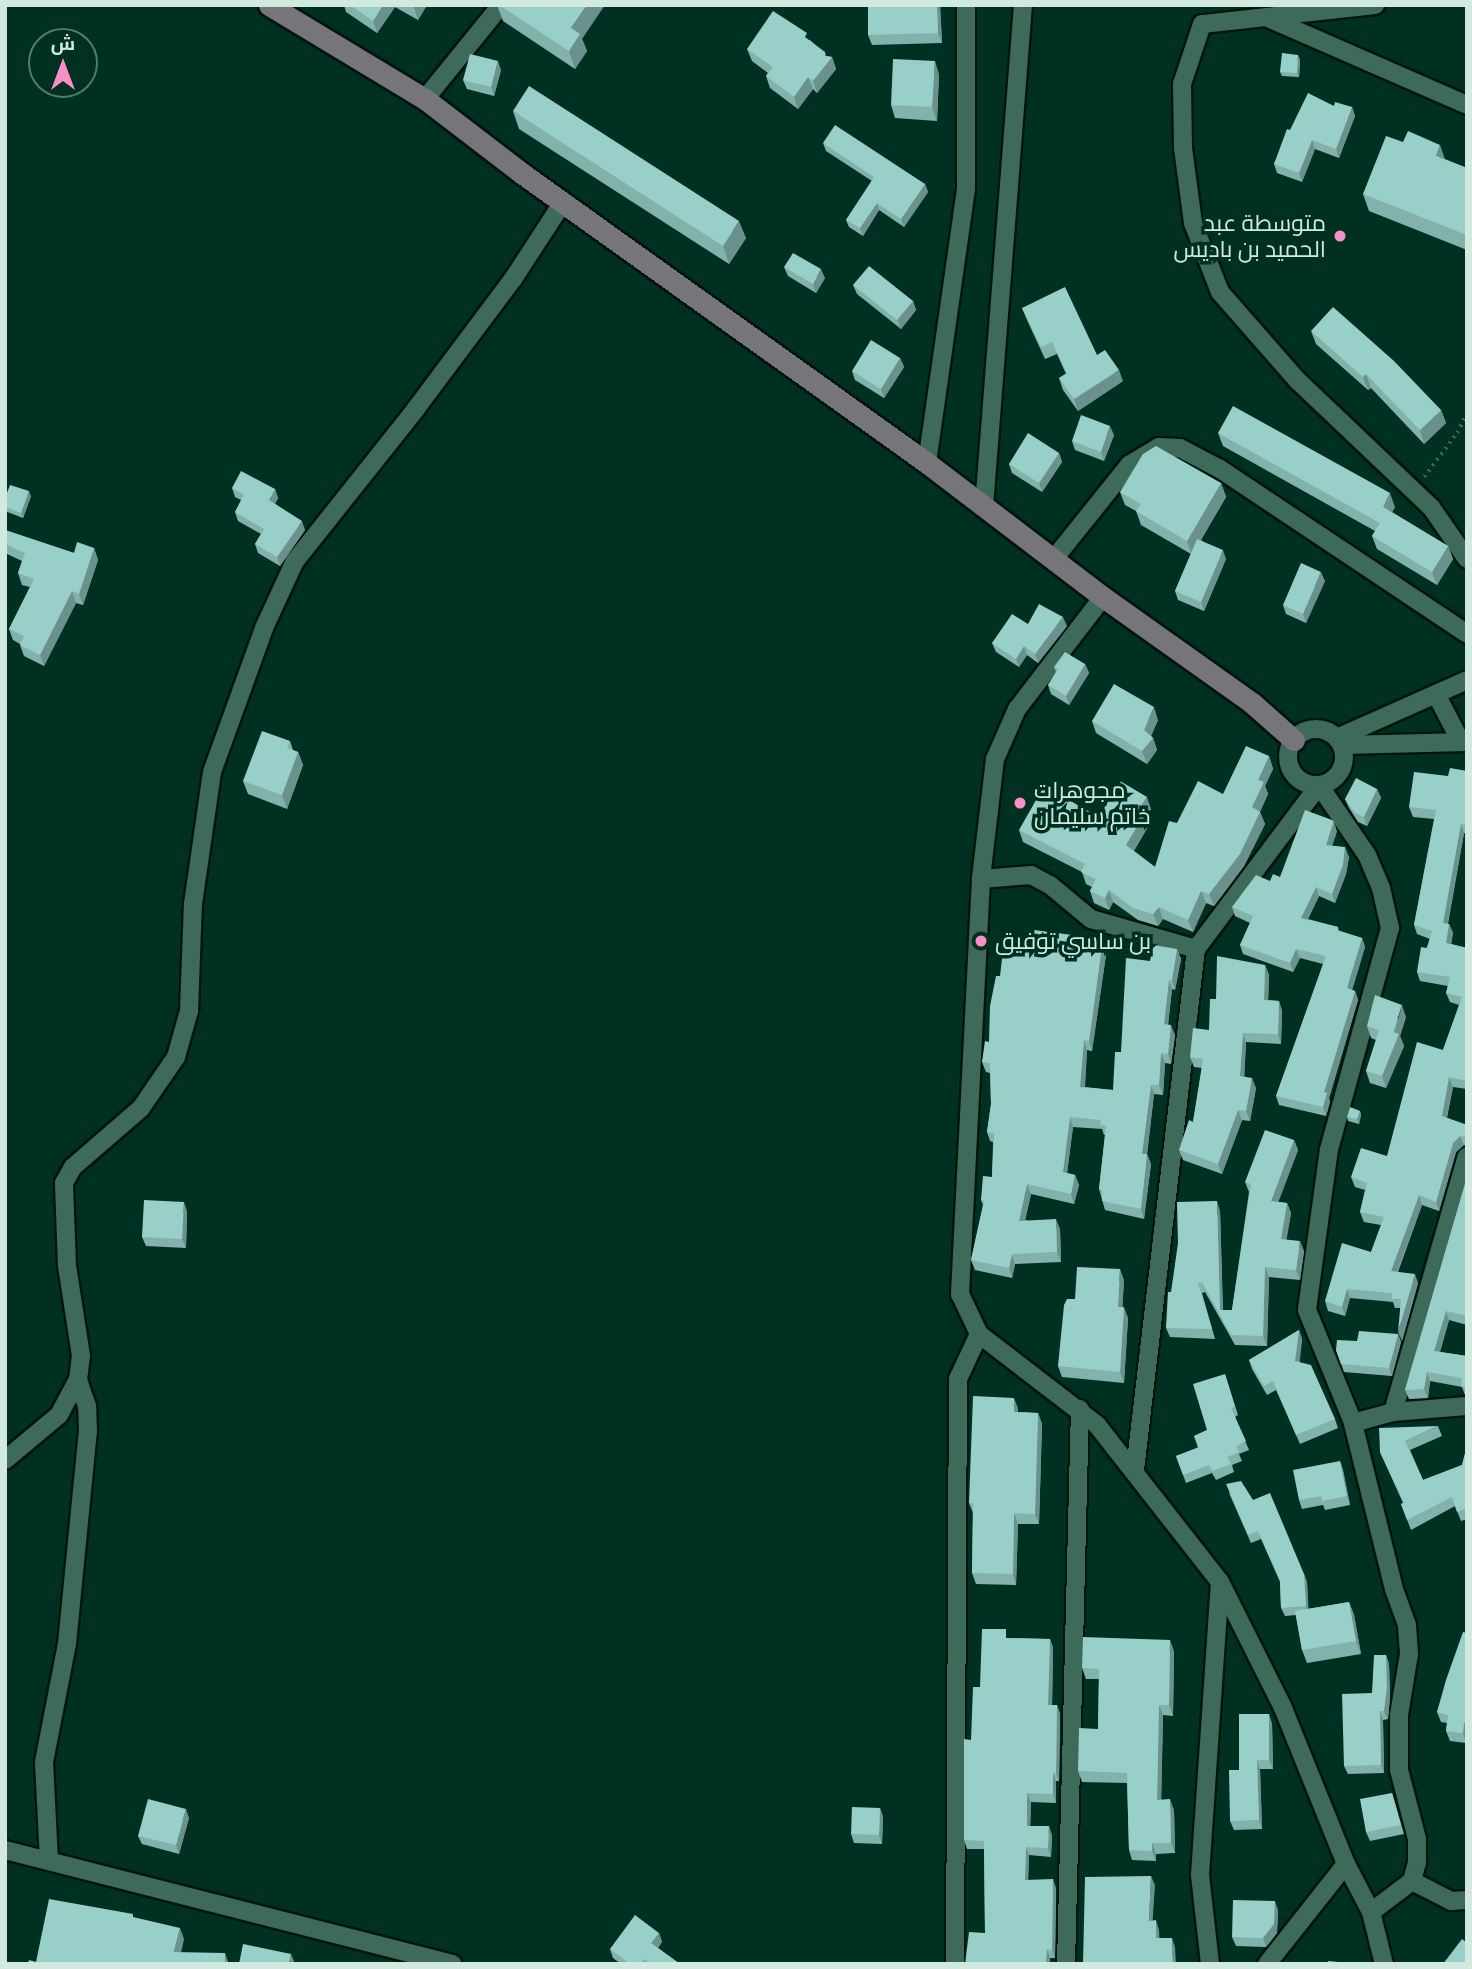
<!DOCTYPE html>
<meta charset="utf-8">
<style>
body{margin:0}
#map{position:relative;width:1472px;height:1969px;overflow:hidden;background:#003021;font-family:Cabin,Cairo,sans-serif}
div>[style]{position:absolute}
[style*='--x']{left:calc(var(--x)*1px);top:calc(var(--y)*1px);width:calc(var(--w)*1px);rotate:calc(var(--a)*1deg)}
.path>*{height:3.5px;margin-top:-1.75px;transform-origin:0;background:repeating-linear-gradient(90deg,#40685b 0 2px,transparent 0 7px)}
.roads{filter:drop-shadow(2px 0 #00150d) drop-shadow(-2px 0 #00150d) drop-shadow(0 2px #00150d) drop-shadow(0 -2px #00150d)}
.street>*{height:18px;margin:-9px;padding:0 9px;transform-origin:9px;border-radius:9px;background:#3d6a59}
.street>.ring{margin:-9px;padding:0;box-sizing:content-box;background:none;border:18px solid #3d6a59;border-radius:50%}
.secondary>*{height:21px;margin:-10.5px;padding:0 10.5px;transform-origin:10.5px;border-radius:10.5px;background:#76757b}
.wall>*{inset:0;background:#83b2ad}
.shaded-wall>*{inset:0;background:#6a918d}
.building>*{inset:0;background:#98cfc9}
.dots>*{width:19px;height:19px;translate:-50% -50%;box-sizing:border-box;border:4px solid #003021;border-radius:50%}
span{translate:-50% -50%;white-space:nowrap;text-align:center;line-height:1.15;-webkit-text-stroke:7px #003021;paint-order:stroke}
.poi-label{font-size:23px;color:#d1e9de}
.right{translate:-100% -50%;text-align:right}
.left{translate:0 -50%;text-align:left}
.frame{position:absolute;inset:0;border:7px solid #d1e9de;pointer-events:none}
.north{position:absolute;left:28px;top:28px;width:70px;height:70px;box-sizing:border-box;background:#003021;border:2px solid #547a6d;border-radius:50%;rotate:0deg;font-size:19px;font-weight:700;line-height:28px;text-align:center;color:#d1e9de}
.north::after{content:'';display:block;margin:auto;width:24px;height:32px;background:#f98fc8;clip-path:polygon(50% 0,100% 100%,50% 72%,0 100%)}
</style>
<div id="map">
<div class="path">
<i style="--x:1424;--y:477;--w:55;--a:-53.1"></i>
<i style="--x:1457;--y:433;--w:22;--a:-63"></i>
</div>
<div class="roads">
<div class="street">
<i style="--x:1375;--y:5;--w:174;--a:173.7"></i>
<i style="--x:1202;--y:24;--w:63;--a:108.4"></i>
<i style="--x:1182;--y:84;--w:64;--a:89.1"></i>
<i style="--x:1183;--y:148;--w:76;--a:82.4"></i>
<i style="--x:1193;--y:223;--w:74;--a:68.6"></i>
<i style="--x:1220;--y:292;--w:118;--a:48.8"></i>
<i style="--x:1298;--y:381;--w:183;--a:43.5"></i>
<i style="--x:1431;--y:507;--w:63;--a:55.3"></i>
<i style="--x:1268;--y:18;--w:217;--a:23.6"></i>
<i style="--x:425;--y:99;--w:121;--a:-51"></i>
<i style="--x:927;--y:463;--w:278;--a:-81.9"></i>
<i style="--x:966;--y:188;--w:183;--a:-90"></i>
<i style="--x:984;--y:507;--w:504;--a:-85.56"></i>
<i style="--x:1053;--y:560;--w:122;--a:-51.3"></i>
<i style="--x:1129;--y:465;--w:35;--a:-31"></i>
<i style="--x:1159;--y:447;--w:21;--a:3"></i>
<i style="--x:1180;--y:448;--w:45;--a:27.7"></i>
<i style="--x:1220;--y:469;--w:297;--a:33.7"></i>
<i style="--x:1103;--y:597;--w:141;--a:127.5"></i>
<i style="--x:1017;--y:709;--w:55;--a:113.7"></i>
<i style="--x:995;--y:759;--w:121;--a:96.7"></i>
<i style="--x:981;--y:879;--w:416;--a:92.9"></i>
<i style="--x:960;--y:1294;--w:44;--a:64.6"></i>
<i style="--x:979;--y:1334;--w:149;--a:37.6"></i>
<i style="--x:1097;--y:1425;--w:199;--a:51.9"></i>
<i style="--x:1220;--y:1582;--w:141;--a:63.4"></i>
<i style="--x:1283;--y:1708;--w:168;--a:68"></i>
<i style="--x:1346;--y:1864;--w:54;--a:62.5"></i>
<i style="--x:1371;--y:1912;--w:54;--a:76"></i>
<i style="--x:1436;--y:694;--w:54;--a:62.5"></i>
<i class="ring" style="left:1288px;top:729px;width:38px;height:38px"></i>
<i style="--x:1337;--y:738;--w:142;--a:-24"></i>
<i style="--x:1342;--y:745;--w:125;--a:-1.4"></i>
<i style="--x:981;--y:879;--w:50;--a:-4.6"></i>
<i style="--x:1031;--y:875;--w:21;--a:28"></i>
<i style="--x:1050;--y:885;--w:53;--a:39.7"></i>
<i style="--x:1091;--y:919;--w:109;--a:15.9"></i>
<i style="--x:1393;--y:1412;--w:266;--a:-73.9"></i>
<i style="--x:5;--y:1460;--w:70;--a:-39.8"></i>
<i style="--x:59;--y:1415;--w:40;--a:-62"></i>
<i style="--x:78;--y:1380;--w:24;--a:-83"></i>
<i style="--x:81;--y:1356;--w:91;--a:-98.8"></i>
<i style="--x:67;--y:1266;--w:83;--a:-92.1"></i>
<i style="--x:64;--y:1183;--w:18;--a:-61"></i>
<i style="--x:73;--y:1167;--w:90;--a:-40.9"></i>
<i style="--x:141;--y:1108;--w:62;--a:-55.5"></i>
<i style="--x:176;--y:1057;--w:48;--a:-74.2"></i>
<i style="--x:189;--y:1011;--w:107;--a:-87.9"></i>
<i style="--x:193;--y:904;--w:133;--a:-81.8"></i>
<i style="--x:212;--y:772;--w:153;--a:-70.1"></i>
<i style="--x:264;--y:628;--w:74;--a:-65.2"></i>
<i style="--x:295;--y:561;--w:193;--a:-51.5"></i>
<i style="--x:415;--y:410;--w:164;--a:-53.2"></i>
<i style="--x:513;--y:279;--w:92;--a:-57"></i>
<i style="--x:1135;--y:1470;--w:525;--a:-83.32"></i>
<i style="--x:1196;--y:949;--w:205;--a:-53.1"></i>
<i style="--x:1319;--y:785;--w:85;--a:55.6"></i>
<i style="--x:1367;--y:855;--w:36;--a:67"></i>
<i style="--x:1381;--y:888;--w:41;--a:77.3"></i>
<i style="--x:1390;--y:928;--w:229;--a:105.4"></i>
<i style="--x:1329;--y:1149;--w:162;--a:97.8"></i>
<i style="--x:1307;--y:1310;--w:122;--a:67.8"></i>
<i style="--x:5;--y:1850;--w:462;--a:14.3"></i>
<i style="--x:49;--y:1861;--w:99;--a:-92.9"></i>
<i style="--x:44;--y:1762;--w:120;--a:-79"></i>
<i style="--x:67;--y:1644;--w:214;--a:-84.4"></i>
<i style="--x:88;--y:1431;--w:25;--a:-92"></i>
<i style="--x:87;--y:1406;--w:28;--a:-109"></i>
<i style="--x:1412;--y:1881;--w:44;--a:27.1"></i>
<i style="--x:1451;--y:1901;--w:16;--a:-4"></i>
<i style="--x:1371;--y:1912;--w:51;--a:-37.1"></i>
<i style="--x:1412;--y:1881;--w:20;--a:-75"></i>
<i style="--x:1417;--y:1862;--w:23;--a:-90"></i>
<i style="--x:1417;--y:1839;--w:71;--a:-104.6"></i>
<i style="--x:1399;--y:1770;--w:55;--a:-90"></i>
<i style="--x:1399;--y:1715;--w:62;--a:-80.7"></i>
<i style="--x:1409;--y:1654;--w:29;--a:-94"></i>
<i style="--x:1407;--y:1625;--w:38;--a:-110"></i>
<i style="--x:1394;--y:1589;--w:171;--a:-103.9"></i>
<i style="--x:1353;--y:1423;--w:41;--a:-15.4"></i>
<i style="--x:1393;--y:1412;--w:74;--a:-4.6"></i>
<i style="--x:955;--y:1964;--w:585;--a:-89.71"></i>
<i style="--x:958;--y:1379;--w:50;--a:-65"></i>
<i style="--x:1066;--y:1964;--w:555;--a:-88.56"></i>
<i style="--x:1210;--y:1964;--w:90;--a:-96.4"></i>
<i style="--x:1200;--y:1875;--w:292;--a:-86.1"></i>
<i style="--x:1267;--y:1964;--w:127;--a:-51.7"></i>
</div>
<div class="secondary">
<i style="--x:269;--y:5;--w:182;--a:31.1"></i>
<i style="--x:425;--y:99;--w:120;--a:37.5"></i>
<i style="--x:520;--y:172;--w:500;--a:35.56"></i>
<i style="--x:927;--y:463;--w:221;--a:37.3"></i>
<i style="--x:1103;--y:597;--w:183;--a:35.4"></i>
<i style="--x:1252;--y:703;--w:56;--a:41.4"></i>
</div>
</div>
<div class="wall">
<i style="clip-path:polygon(344px 5px,427px 5px,418px 20px,395px 7px,377px 33px,346px 12px)"></i>
<i style="clip-path:polygon(497px 5px,541px 5px,582px 39px,587px 51px,575px 69px,503px 21px)"></i>
<i style="clip-path:polygon(868px 5px,940px 5px,942px 43px,872px 45px,868px 35px)"></i>
<i style="clip-path:polygon(810px 40px,826px 56px,832px 57px,836px 69px,817px 93px,813px 89px,798px 109px,770px 88px,766px 76px,768px 73px,752px 61px,747px 49px)"></i>
<i style="clip-path:polygon(1300px 59px,1299px 77px,1282px 76px,1280px 72px)"></i>
<i style="clip-path:polygon(501px 70px,494px 96px,467px 89px,463px 80px)"></i>
<i style="clip-path:polygon(939px 74px,937px 121px,895px 118px,891px 105px)"></i>
<i style="clip-path:polygon(1334px 106px,1352px 107px,1355px 116px,1339px 158px,1315px 149px,1302px 182px,1277px 173px,1274px 164px,1290px 130px)"></i>
<i style="clip-path:polygon(513px 111px,746px 238px,729px 264px,519px 129px)"></i>
<i style="clip-path:polygon(1403px 142px,1467px 168px,1467px 250px,1369px 211px,1363px 194px)"></i>
<i style="clip-path:polygon(823px 143px,925px 184px,928px 192px,904px 227px,879px 210px,863px 236px,849px 227px,846px 220px,872px 181px,826px 151px)"></i>
<i style="clip-path:polygon(784px 267px,825px 278px,816px 293px,788px 276px)"></i>
<i style="clip-path:polygon(853px 285px,913px 301px,916px 310px,901px 329px,857px 294px)"></i>
<i style="clip-path:polygon(1022px 308px,1097px 355px,1123px 381px,1078px 411px,1063px 390px,1059px 378px,1066px 374px,1057px 354px,1045px 359px,1027px 320px)"></i>
<i style="clip-path:polygon(1311px 331px,1441px 410px,1446px 423px,1424px 444px,1371px 388px,1368px 390px,1316px 344px)"></i>
<i style="clip-path:polygon(900px 358px,904px 367px,884px 398px,855px 380px,852px 371px)"></i>
<i style="clip-path:polygon(1218px 433px,1395px 507px,1392px 512px,1448px 546px,1453px 559px,1437px 585px,1377px 549px,1372px 536px,1375px 531px,1223px 446px)"></i>
<i style="clip-path:polygon(1114px 435px,1104px 461px,1075px 450px,1072px 441px)"></i>
<i style="clip-path:polygon(1059px 453px,1062px 462px,1042px 492px,1012px 473px,1009px 464px)"></i>
<i style="clip-path:polygon(1221px 483px,1226px 497px,1201px 540px,1226px 559px,1204px 611px,1178px 600px,1175px 591px,1191px 554px,1141px 525px,1136px 511px,1125px 505px,1120px 492px)"></i>
<i style="clip-path:polygon(232px 488px,275px 489px,278px 498px,275px 504px,305px 530px,280px 566px,258px 553px,255px 544px,261px 534px,238px 521px,235px 512px,241px 500px,235px 497px)"></i>
<i style="clip-path:polygon(31px 496px,23px 518px,5px 511px,5px 498px)"></i>
<i style="clip-path:polygon(5px 530px,74px 553px,94px 548px,98px 560px,83px 605px,76px 603px,44px 666px,24px 656px,20px 645px,20px 644px,13px 640px,9px 629px,30px 587px,22px 585px,18px 573px,22px 561px,5px 553px)"></i>
<i style="clip-path:polygon(1325px 581px,1306px 623px,1286px 614px,1283px 605px)"></i>
<i style="clip-path:polygon(1028px 624px,1067px 626px,1038px 663px,1027px 655px,1019px 667px,996px 652px,992px 643px)"></i>
<i style="clip-path:polygon(1085px 664px,1089px 673px,1069px 705px,1051px 694px,1048px 685px,1056px 672px,1054px 667px)"></i>
<i style="clip-path:polygon(1158px 720px,1151px 736px,1153px 738px,1157px 750px,1147px 764px,1096px 733px,1092px 721px)"></i>
<i style="clip-path:polygon(290px 741px,293px 750px,298px 752px,303px 765px,287px 809px,248px 794px,243px 781px)"></i>
<i style="clip-path:polygon(1269px 756px,1273px 769px,1265px 786px,1268px 794px,1260px 812px,1265px 824px,1244px 866px,1214px 906px,1206px 903px,1193px 932px,1163px 919px,1158px 926px,1138px 920px,1113px 902px,1109px 910px,1094px 903px,1090px 891px,1092px 887px,1086px 884px,1082px 872px,1023px 842px,1019px 830px,1151px 809px,1146px 817px,1149px 825px,1134px 851px,1155px 867px,1177px 823px,1223px 794px)"></i>
<i style="clip-path:polygon(1467px 771px,1467px 834px,1464px 833px,1448px 924px,1449px 924px,1453px 933px,1451px 944px,1467px 948px,1467px 1089px,1453px 1087px,1447px 1118px,1467px 1125px,1467px 1146px,1464px 1145px,1456px 1152px,1439px 1211px,1422px 1205px,1398px 1272px,1418px 1283px,1402px 1341px,1400px 1308px,1395px 1308px,1393px 1302px,1350px 1298px,1345px 1316px,1328px 1311px,1325px 1301px,1371px 1252px,1381px 1225px,1364px 1222px,1360px 1212px,1365px 1190px,1355px 1187px,1351px 1177px,1387px 1156px,1443px 1050px,1459px 1005px,1450px 1002px,1446px 993px,1448px 986px,1420px 981px,1417px 972px,1430px 939px,1417px 934px,1414px 925px,1434px 819px,1413px 817px,1409px 807px,1448px 776px)"></i>
<i style="clip-path:polygon(1377px 789px,1381px 798px,1367px 826px,1358px 822px,1349px 808px,1345px 799px)"></i>
<i style="clip-path:polygon(1337px 831px,1332px 846px,1349px 857px,1346px 874px,1335px 903px,1319px 896px,1308px 919px,1338px 927px,1339px 931px,1362px 938px,1365px 947px,1352px 990px,1355px 991px,1358px 1000px,1329px 1098px,1330px 1102px,1326px 1116px,1279px 1105px,1276px 1096px,1323px 964px,1300px 958px,1293px 972px,1243px 954px,1240px 945px,1250px 923px,1235px 916px,1232px 907px,1270px 881px,1280px 877px)"></i>
<i style="clip-path:polygon(1032px 946px,1107px 948px,1092px 1051px,1087px 1050px,1085px 1087px,1113px 1090px,1121px 1052px,1150px 961px,1177px 949px,1181px 959px,1175px 990px,1172px 989px,1168px 1025px,1175px 1035px,1171px 1064px,1165px 1063px,1163px 1095px,1154px 1094px,1147px 1154px,1151px 1164px,1144px 1219px,1105px 1210px,1099px 1189px,1105px 1135px,1104px 1135px,1102px 1129px,1073px 1127px,1067px 1173px,1075px 1175px,1079px 1185px,1074px 1204px,1031px 1194px,1025px 1220px,1060px 1229px,1061px 1262px,1015px 1264px,1012px 1278px,975px 1270px,971px 1260px,983px 1205px,981px 1200px,992px 1177px,993px 1142px,990px 1141px,987px 1132px,991px 1104px,990px 1073px,986px 1072px,982px 1062px,989px 1042px,1000px 976px)"></i>
<i style="clip-path:polygon(1265px 965px,1269px 975px,1268px 1000px,1279px 1001px,1282px 1011px,1281px 1044px,1246px 1042px,1244px 1076px,1256px 1088px,1250px 1121px,1242px 1120px,1222px 1174px,1183px 1160px,1179px 1150px,1193px 1122px,1202px 1068px,1194px 1067px,1190px 1057px,1209px 1030px,1216px 999px)"></i>
<i style="clip-path:polygon(1406px 1017px,1400px 1036px,1404px 1046px,1386px 1088px,1370px 1083px,1366px 1071px,1376px 1040px,1371px 1038px,1367px 1026px)"></i>
<i style="clip-path:polygon(1360px 1111px,1361px 1115px,1359px 1124px,1348px 1121px,1347px 1117px)"></i>
<i style="clip-path:polygon(1294px 1140px,1298px 1150px,1278px 1202px,1287px 1203px,1291px 1213px,1286px 1240px,1304px 1251px,1300px 1280px,1269px 1277px,1267px 1346px,1235px 1345px,1205px 1292px,1202px 1293px,1215px 1339px,1170px 1337px,1166px 1328px,1171px 1292px,1220px 1211px,1223px 1310px,1232px 1310px,1249px 1192px,1245px 1182px)"></i>
<i style="clip-path:polygon(1467px 1177px,1467px 1325px,1449px 1320px,1440px 1352px,1467px 1356px,1467px 1395px,1465px 1395px,1462px 1387px,1430px 1381px,1428px 1398px,1409px 1399px,1405px 1390px)"></i>
<i style="clip-path:polygon(187px 1211px,186px 1248px,146px 1246px,142px 1237px)"></i>
<i style="clip-path:polygon(1124px 1280px,1122px 1307px,1128px 1318px,1124px 1383px,1062px 1377px,1058px 1366px,1075px 1299px)"></i>
<i style="clip-path:polygon(1299px 1330px,1302px 1339px,1299px 1362px,1335px 1419px,1338px 1428px,1300px 1444px,1276px 1390px,1267px 1395px,1252px 1369px,1249px 1360px)"></i>
<i style="clip-path:polygon(1398px 1334px,1401px 1342px,1392px 1376px,1344px 1372px,1336px 1350px,1357px 1341px)"></i>
<i style="clip-path:polygon(1225px 1374px,1238px 1415px,1235px 1417px,1249px 1450px,1239px 1454px,1242px 1461px,1232px 1465px,1234px 1472px,1216px 1480px,1212px 1473px,1186px 1483px,1176px 1456px,1198px 1448px,1194px 1436px,1207px 1430px)"></i>
<i style="clip-path:polygon(1018px 1408px,1018px 1412px,1038px 1413px,1042px 1424px,1039px 1524px,1018px 1524px,1016px 1585px,976px 1584px,972px 1573px,973px 1513px,969px 1503px)"></i>
<i style="clip-path:polygon(1438px 1426px,1442px 1436px,1410px 1450px,1423px 1480px,1462px 1465px,1467px 1446px,1467px 1519px,1461px 1521px,1455px 1506px,1411px 1530px,1401px 1504px,1403px 1503px,1380px 1452px)"></i>
<i style="clip-path:polygon(1340px 1461px,1343px 1470px,1350px 1505px,1325px 1510px,1323px 1505px,1302px 1509px,1299px 1500px)"></i>
<i style="clip-path:polygon(1229px 1493px,1253px 1500px,1304px 1574px,1307px 1582px,1308px 1609px,1349px 1602px,1354px 1615px,1361px 1654px,1307px 1663px,1302px 1650px,1296px 1615px,1285px 1616px,1281px 1608px,1280px 1582px,1261px 1539px,1251px 1543px)"></i>
<i style="clip-path:polygon(1467px 1633px,1467px 1739px,1466px 1743px,1450px 1741px,1446px 1731px,1447px 1723px,1441px 1722px,1437px 1712px)"></i>
<i style="clip-path:polygon(1009px 1638px,1050px 1639px,1053px 1648px,1052px 1705px,1057px 1705px,1060px 1714px,1059px 1781px,1056px 1781px,1056px 1803px,1031px 1802px,1030px 1826px,1052px 1835px,1051px 1857px,1029px 1855px,1028px 1880px,1056px 1888px,1055px 1958px,1050px 1958px,1050px 1964px,965px 1964px,985px 1933px,984px 1849px,967px 1849px,964px 1840px,971px 1740px,980px 1687px)"></i>
<i style="clip-path:polygon(1174px 1651px,1173px 1716px,1163px 1715px,1161px 1799px,1174px 1810px,1175px 1853px,1156px 1854px,1156px 1861px,1132px 1860px,1129px 1850px,1127px 1783px,1082px 1782px,1078px 1771px,1098px 1729px,1099px 1679px,1086px 1679px,1082px 1668px)"></i>
<i style="clip-path:polygon(1386px 1655px,1389px 1664px,1390px 1697px,1388px 1719px,1383px 1720px,1384px 1773px,1348px 1774px,1344px 1766px)"></i>
<i style="clip-path:polygon(1272px 1723px,1273px 1769px,1260px 1769px,1262px 1829px,1234px 1830px,1230px 1821px,1239px 1770px)"></i>
<i style="clip-path:polygon(1392px 1793px,1404px 1834px,1370px 1841px,1366px 1832px)"></i>
<i style="clip-path:polygon(880px 1808px,883px 1817px,882px 1844px,854px 1843px,851px 1834px)"></i>
<i style="clip-path:polygon(189px 1818px,179px 1854px,142px 1844px,138px 1836px)"></i>
<i style="clip-path:polygon(1278px 1910px,1277px 1933px,1266px 1947px,1236px 1946px,1232px 1937px)"></i>
<i style="clip-path:polygon(659px 1933px,662px 1942px,658px 1948px,680px 1964px,621px 1964px,613px 1958px,610px 1949px)"></i>
</div>
<div class="shaded-wall">
<i style="clip-path:polygon(383px 5px,394px 5px,395px 7px,377px 33px,373px 21px)"></i>
<i style="clip-path:polygon(415px 5px,427px 5px,418px 20px,414px 8px)"></i>
<i style="clip-path:polygon(587px 5px,605px 5px,582px 39px,587px 51px,575px 69px,569px 51px,571px 28px)"></i>
<i style="clip-path:polygon(937px 5px,940px 5px,942px 43px,938px 33px)"></i>
<i style="clip-path:polygon(825px 52px,828px 62px,832px 57px,836px 69px,817px 93px,813px 81px,825px 56px)"></i>
<i style="clip-path:polygon(1298px 55px,1300px 59px,1299px 77px,1297px 73px)"></i>
<i style="clip-path:polygon(498px 61px,501px 70px,494px 96px,491px 87px)"></i>
<i style="clip-path:polygon(935px 61px,939px 74px,937px 121px,932px 107px)"></i>
<i style="clip-path:polygon(808px 77px,813px 89px,798px 109px,794px 97px)"></i>
<i style="clip-path:polygon(1352px 107px,1355px 116px,1339px 158px,1336px 149px)"></i>
<i style="clip-path:polygon(1312px 140px,1315px 149px,1302px 182px,1299px 173px)"></i>
<i style="clip-path:polygon(1440px 145px,1446px 162px,1436px 156px)"></i>
<i style="clip-path:polygon(925px 184px,928px 192px,904px 227px,901px 219px)"></i>
<i style="clip-path:polygon(877px 203px,879px 210px,863px 236px,860px 228px)"></i>
<i style="clip-path:polygon(739px 221px,746px 238px,729px 264px,723px 246px)"></i>
<i style="clip-path:polygon(821px 269px,825px 278px,816px 293px,813px 284px)"></i>
<i style="clip-path:polygon(913px 301px,916px 310px,901px 329px,897px 320px)"></i>
<i style="clip-path:polygon(900px 358px,904px 367px,884px 398px,881px 389px)"></i>
<i style="clip-path:polygon(1119px 370px,1123px 381px,1078px 411px,1074px 399px)"></i>
<i style="clip-path:polygon(1366px 374px,1371px 388px,1368px 390px,1363px 377px)"></i>
<i style="clip-path:polygon(1441px 410px,1446px 423px,1424px 444px,1420px 430px)"></i>
<i style="clip-path:polygon(1110px 426px,1114px 435px,1104px 461px,1101px 452px)"></i>
<i style="clip-path:polygon(1059px 453px,1062px 462px,1042px 492px,1039px 483px)"></i>
<i style="clip-path:polygon(1221px 483px,1226px 497px,1192px 555px,1187px 541px)"></i>
<i style="clip-path:polygon(275px 489px,278px 498px,272px 509px,269px 500px)"></i>
<i style="clip-path:polygon(29px 491px,31px 496px,23px 518px,21px 513px)"></i>
<i style="clip-path:polygon(1390px 493px,1395px 507px,1388px 520px,1383px 507px)"></i>
<i style="clip-path:polygon(302px 521px,305px 530px,280px 566px,277px 557px)"></i>
<i style="clip-path:polygon(1448px 546px,1453px 559px,1437px 585px,1432px 572px)"></i>
<i style="clip-path:polygon(94px 548px,98px 560px,83px 605px,79px 594px)"></i>
<i style="clip-path:polygon(1223px 550px,1226px 559px,1204px 611px,1201px 602px)"></i>
<i style="clip-path:polygon(1321px 572px,1325px 581px,1306px 623px,1303px 614px)"></i>
<i style="clip-path:polygon(72px 591px,76px 603px,44px 666px,40px 655px)"></i>
<i style="clip-path:polygon(1063px 617px,1067px 626px,1038px 663px,1035px 654px)"></i>
<i style="clip-path:polygon(1024px 646px,1027px 655px,1019px 667px,1016px 659px)"></i>
<i style="clip-path:polygon(1085px 664px,1089px 673px,1069px 705px,1066px 696px)"></i>
<i style="clip-path:polygon(1154px 707px,1158px 720px,1148px 743px,1144px 730px)"></i>
<i style="clip-path:polygon(1153px 738px,1157px 750px,1147px 764px,1142px 751px)"></i>
<i style="clip-path:polygon(298px 752px,303px 765px,287px 809px,282px 795px)"></i>
<i style="clip-path:polygon(1269px 756px,1273px 769px,1265px 786px,1268px 794px,1256px 820px,1252px 807px,1258px 780px)"></i>
<i style="clip-path:polygon(1377px 789px,1381px 798px,1367px 826px,1364px 817px)"></i>
<i style="clip-path:polygon(1147px 797px,1151px 809px,1146px 817px,1149px 825px,1130px 857px,1126px 845px,1138px 811px)"></i>
<i style="clip-path:polygon(1260px 812px,1265px 824px,1244px 866px,1214px 906px,1209px 894px)"></i>
<i style="clip-path:polygon(1334px 822px,1337px 831px,1329px 854px,1326px 845px)"></i>
<i style="clip-path:polygon(1461px 824px,1464px 833px,1446px 932px,1443px 923px)"></i>
<i style="clip-path:polygon(1345px 847px,1349px 857px,1346px 874px,1335px 903px,1332px 894px)"></i>
<i style="clip-path:polygon(1316px 887px,1319px 896px,1304px 927px,1301px 918px)"></i>
<i style="clip-path:polygon(1109px 890px,1113px 902px,1109px 910px,1105px 898px)"></i>
<i style="clip-path:polygon(1201px 891px,1206px 903px,1193px 932px,1188px 920px)"></i>
<i style="clip-path:polygon(1159px 907px,1163px 919px,1158px 926px,1153px 914px)"></i>
<i style="clip-path:polygon(1449px 924px,1453px 933px,1450px 952px,1446px 943px)"></i>
<i style="clip-path:polygon(1362px 938px,1365px 947px,1350px 997px,1347px 988px)"></i>
<i style="clip-path:polygon(1103px 939px,1107px 948px,1092px 1051px,1089px 1041px)"></i>
<i style="clip-path:polygon(1177px 949px,1181px 959px,1175px 990px,1172px 980px)"></i>
<i style="clip-path:polygon(1296px 949px,1300px 958px,1293px 972px,1290px 963px)"></i>
<i style="clip-path:polygon(1265px 965px,1269px 975px,1268px 1010px,1264px 1000px)"></i>
<i style="clip-path:polygon(1169px 980px,1172px 989px,1167px 1034px,1164px 1024px)"></i>
<i style="clip-path:polygon(1355px 991px,1358px 1000px,1329px 1098px,1330px 1102px,1326px 1116px,1323px 1107px,1324px 1092px)"></i>
<i style="clip-path:polygon(1279px 1001px,1282px 1011px,1281px 1044px,1278px 1034px)"></i>
<i style="clip-path:polygon(1402px 1005px,1406px 1017px,1400px 1036px,1404px 1046px,1386px 1088px,1382px 1076px)"></i>
<i style="clip-path:polygon(1171px 1025px,1175px 1035px,1171px 1064px,1168px 1054px)"></i>
<i style="clip-path:polygon(1243px 1033px,1246px 1042px,1244px 1086px,1240px 1076px)"></i>
<i style="clip-path:polygon(1084px 1040px,1087px 1050px,1084px 1097px,1080px 1087px)"></i>
<i style="clip-path:polygon(1161px 1053px,1165px 1063px,1163px 1095px,1159px 1085px)"></i>
<i style="clip-path:polygon(1449px 1077px,1453px 1087px,1445px 1125px,1442px 1116px)"></i>
<i style="clip-path:polygon(1252px 1078px,1256px 1088px,1250px 1121px,1246px 1111px)"></i>
<i style="clip-path:polygon(1151px 1085px,1154px 1094px,1146px 1164px,1142px 1154px)"></i>
<i style="clip-path:polygon(1238px 1110px,1242px 1120px,1222px 1174px,1218px 1164px)"></i>
<i style="clip-path:polygon(1360px 1111px,1361px 1115px,1359px 1124px,1357px 1119px)"></i>
<i style="clip-path:polygon(1070px 1117px,1073px 1127px,1066px 1182px,1063px 1172px)"></i>
<i style="clip-path:polygon(1460px 1136px,1464px 1145px,1456px 1152px,1439px 1211px,1436px 1202px,1453px 1143px)"></i>
<i style="clip-path:polygon(1294px 1140px,1298px 1150px,1275px 1211px,1271px 1201px)"></i>
<i style="clip-path:polygon(1147px 1154px,1151px 1164px,1144px 1219px,1141px 1209px)"></i>
<i style="clip-path:polygon(1075px 1175px,1079px 1185px,1074px 1204px,1071px 1194px)"></i>
<i style="clip-path:polygon(1027px 1184px,1031px 1194px,1023px 1230px,1019px 1221px)"></i>
<i style="clip-path:polygon(1419px 1195px,1422px 1205px,1394px 1280px,1391px 1271px)"></i>
<i style="clip-path:polygon(1217px 1201px,1220px 1211px,1223px 1320px,1220px 1310px)"></i>
<i style="clip-path:polygon(184px 1202px,187px 1211px,186px 1248px,182px 1239px)"></i>
<i style="clip-path:polygon(1287px 1203px,1291px 1213px,1285px 1249px,1281px 1239px)"></i>
<i style="clip-path:polygon(1056px 1219px,1060px 1229px,1061px 1262px,1057px 1252px)"></i>
<i style="clip-path:polygon(1300px 1241px,1304px 1251px,1300px 1280px,1296px 1270px)"></i>
<i style="clip-path:polygon(1012px 1254px,1015px 1264px,1012px 1278px,1009px 1268px)"></i>
<i style="clip-path:polygon(1265px 1267px,1269px 1277px,1267px 1346px,1263px 1336px)"></i>
<i style="clip-path:polygon(1120px 1269px,1124px 1280px,1122px 1317px,1118px 1307px)"></i>
<i style="clip-path:polygon(1415px 1274px,1418px 1283px,1402px 1341px,1398px 1332px)"></i>
<i style="clip-path:polygon(1347px 1289px,1350px 1298px,1345px 1316px,1342px 1307px)"></i>
<i style="clip-path:polygon(1124px 1307px,1128px 1318px,1124px 1383px,1120px 1372px)"></i>
<i style="clip-path:polygon(1446px 1311px,1449px 1320px,1437px 1361px,1434px 1351px)"></i>
<i style="clip-path:polygon(1299px 1330px,1302px 1339px,1299px 1370px,1295px 1361px)"></i>
<i style="clip-path:polygon(1398px 1334px,1401px 1342px,1392px 1376px,1389px 1368px)"></i>
<i style="clip-path:polygon(1427px 1372px,1430px 1381px,1428px 1398px,1424px 1389px)"></i>
<i style="clip-path:polygon(1014px 1398px,1018px 1408px,1018px 1423px,1014px 1412px)"></i>
<i style="clip-path:polygon(1038px 1413px,1042px 1424px,1039px 1524px,1035px 1514px)"></i>
<i style="clip-path:polygon(1340px 1461px,1343px 1470px,1350px 1505px,1347px 1496px)"></i>
<i style="clip-path:polygon(1014px 1513px,1018px 1524px,1016px 1585px,1013px 1574px)"></i>
<i style="clip-path:polygon(1304px 1574px,1307px 1582px,1309px 1615px,1306px 1606px)"></i>
<i style="clip-path:polygon(1349px 1602px,1354px 1615px,1361px 1654px,1356px 1641px)"></i>
<i style="clip-path:polygon(1050px 1639px,1053px 1648px,1052px 1714px,1048px 1705px)"></i>
<i style="clip-path:polygon(1170px 1640px,1174px 1651px,1173px 1716px,1169px 1705px)"></i>
<i style="clip-path:polygon(1386px 1655px,1389px 1664px,1390px 1697px,1388px 1719px,1384px 1711px)"></i>
<i style="clip-path:polygon(1057px 1705px,1060px 1714px,1059px 1781px,1056px 1773px)"></i>
<i style="clip-path:polygon(1159px 1705px,1163px 1715px,1161px 1810px,1157px 1800px)"></i>
<i style="clip-path:polygon(1380px 1711px,1383px 1720px,1384px 1773px,1381px 1765px)"></i>
<i style="clip-path:polygon(1269px 1714px,1272px 1723px,1273px 1769px,1269px 1760px)"></i>
<i style="clip-path:polygon(1464px 1722px,1467px 1731px,1466px 1743px,1463px 1733px)"></i>
<i style="clip-path:polygon(1257px 1760px,1260px 1769px,1262px 1829px,1259px 1820px)"></i>
<i style="clip-path:polygon(1053px 1773px,1056px 1781px,1056px 1803px,1053px 1794px)"></i>
<i style="clip-path:polygon(1027px 1793px,1031px 1802px,1030px 1834px,1027px 1826px)"></i>
<i style="clip-path:polygon(1170px 1799px,1174px 1810px,1175px 1853px,1171px 1843px)"></i>
<i style="clip-path:polygon(880px 1808px,883px 1817px,882px 1844px,879px 1835px)"></i>
<i style="clip-path:polygon(186px 1809px,189px 1818px,179px 1854px,176px 1845px)"></i>
<i style="clip-path:polygon(1049px 1826px,1052px 1835px,1051px 1857px,1048px 1848px)"></i>
<i style="clip-path:polygon(1152px 1843px,1156px 1854px,1156px 1861px,1152px 1851px)"></i>
<i style="clip-path:polygon(1026px 1847px,1029px 1855px,1028px 1888px,1025px 1880px)"></i>
<i style="clip-path:polygon(1151px 1876px,1155px 1885px,1152px 1930px,1149px 1921px)"></i>
<i style="clip-path:polygon(1053px 1879px,1056px 1888px,1055px 1958px,1052px 1950px)"></i>
<i style="clip-path:polygon(1275px 1901px,1278px 1910px,1277px 1933px,1266px 1947px,1263px 1938px)"></i>
<i style="clip-path:polygon(1156px 1920px,1159px 1930px,1160px 1948px,1156px 1938px)"></i>
<i style="clip-path:polygon(180px 1928px,184px 1939px,179px 1963px,174px 1952px)"></i>
<i style="clip-path:polygon(659px 1933px,662px 1942px,655px 1952px,651px 1943px)"></i>
<i style="clip-path:polygon(1172px 1938px,1175px 1947px,1176px 1964px,1173px 1964px)"></i>
<i style="clip-path:polygon(1047px 1949px,1050px 1958px,1050px 1964px,1046px 1964px)"></i>
<i style="clip-path:polygon(225px 1953px,229px 1964px,225px 1964px)"></i>
<i style="clip-path:polygon(291px 1954px,294px 1961px,293px 1964px,289px 1964px)"></i>
</div>
<div class="building">
<i style="clip-path:polygon(350px 5px,383px 5px,373px 21px)"></i>
<i style="clip-path:polygon(499px 5px,542px 6px,587px 5px,571px 28px,580px 34px,569px 51px)"></i>
<i style="clip-path:polygon(868px 5px,937px 5px,938px 33px,868px 35px)"></i>
<i style="clip-path:polygon(773px 11px,807px 33px,805px 37px,825px 52px,825px 56px,832px 57px,813px 81px,808px 77px,794px 97px,766px 76px,773px 67px,747px 49px)"></i>
<i style="clip-path:polygon(1282px 53px,1298px 55px,1297px 73px,1280px 72px)"></i>
<i style="clip-path:polygon(470px 54px,498px 61px,491px 87px,463px 80px)"></i>
<i style="clip-path:polygon(893px 59px,935px 61px,932px 107px,891px 105px)"></i>
<i style="clip-path:polygon(529px 86px,739px 221px,723px 246px,513px 111px)"></i>
<i style="clip-path:polygon(1308px 93px,1334px 106px,1335px 102px,1352px 107px,1336px 149px,1312px 140px,1299px 173px,1274px 164px,1287px 129px,1290px 130px)"></i>
<i style="clip-path:polygon(835px 125px,925px 184px,901px 219px,877px 203px,860px 228px,846px 220px,874px 177px,823px 143px)"></i>
<i style="clip-path:polygon(1408px 131px,1440px 145px,1436px 156px,1467px 168px,1467px 235px,1363px 194px,1386px 136px,1403px 142px)"></i>
<i style="clip-path:polygon(793px 253px,821px 269px,813px 284px,784px 267px)"></i>
<i style="clip-path:polygon(869px 266px,913px 301px,897px 320px,853px 285px)"></i>
<i style="clip-path:polygon(1065px 287px,1097px 355px,1105px 350px,1119px 370px,1074px 399px,1059px 378px,1067px 373px,1052px 342px,1041px 347px,1022px 308px)"></i>
<i style="clip-path:polygon(1333px 307px,1394px 361px,1441px 410px,1420px 430px,1366px 374px,1363px 377px,1311px 331px)"></i>
<i style="clip-path:polygon(871px 340px,900px 358px,881px 389px,852px 371px)"></i>
<i style="clip-path:polygon(1233px 406px,1390px 493px,1383px 507px,1448px 546px,1432px 572px,1372px 536px,1380px 523px,1218px 433px)"></i>
<i style="clip-path:polygon(1081px 415px,1110px 426px,1101px 452px,1072px 441px)"></i>
<i style="clip-path:polygon(1028px 433px,1059px 453px,1039px 483px,1009px 464px)"></i>
<i style="clip-path:polygon(1156px 446px,1221px 483px,1187px 541px,1136px 511px,1141px 504px,1120px 492px,1143px 454px)"></i>
<i style="clip-path:polygon(241px 471px,275px 489px,269px 500px,302px 521px,277px 557px,255px 544px,264px 529px,235px 512px,244px 495px,232px 488px)"></i>
<i style="clip-path:polygon(10px 485px,29px 491px,21px 513px,5px 507px,5px 498px)"></i>
<i style="clip-path:polygon(5px 530px,74px 553px,77px 542px,94px 548px,79px 594px,72px 591px,40px 655px,20px 645px,24px 636px,9px 629px,34px 579px,18px 573px,25px 553px,5px 544px)"></i>
<i style="clip-path:polygon(1197px 539px,1223px 550px,1201px 602px,1175px 591px)"></i>
<i style="clip-path:polygon(1301px 563px,1321px 572px,1303px 614px,1283px 605px)"></i>
<i style="clip-path:polygon(1039px 604px,1063px 617px,1035px 654px,1024px 646px,1016px 659px,992px 643px,1012px 614px,1028px 624px)"></i>
<i style="clip-path:polygon(1065px 652px,1085px 664px,1066px 696px,1048px 685px,1058px 669px,1054px 667px)"></i>
<i style="clip-path:polygon(1114px 684px,1154px 707px,1144px 730px,1153px 738px,1142px 751px,1092px 721px)"></i>
<i style="clip-path:polygon(262px 731px,290px 741px,287px 748px,298px 752px,282px 795px,243px 781px)"></i>
<i style="clip-path:polygon(1246px 746px,1269px 756px,1258px 780px,1264px 782px,1252px 807px,1260px 812px,1240px 854px,1209px 894px,1201px 891px,1188px 920px,1159px 907px,1153px 914px,1133px 908px,1109px 890px,1105px 898px,1090px 891px,1096px 879px,1081px 872px,1085px 864px,1019px 830px,1044px 786px,1099px 817px,1120px 781px,1147px 797px,1138px 811px,1145px 813px,1126px 845px,1155px 867px,1169px 821px,1177px 823px,1198px 781px,1223px 794px)"></i>
<i style="clip-path:polygon(1450px 768px,1467px 771px,1467px 825px,1461px 824px,1443px 923px,1449px 924px,1446px 943px,1467px 948px,1467px 1081px,1449px 1077px,1442px 1116px,1467px 1125px,1467px 1137px,1460px 1136px,1453px 1143px,1436px 1202px,1419px 1195px,1391px 1271px,1415px 1274px,1398px 1332px,1401px 1299px,1392px 1299px,1392px 1293px,1347px 1289px,1342px 1307px,1325px 1301px,1342px 1243px,1371px 1252px,1384px 1217px,1360px 1212px,1367px 1183px,1351px 1177px,1361px 1148px,1387px 1156px,1417px 1042px,1443px 1050px,1462px 997px,1446px 993px,1450px 977px,1417px 972px,1421px 947px,1427px 948px,1432px 931px,1414px 925px,1436px 810px,1409px 807px,1414px 772px,1448px 776px)"></i>
<i style="clip-path:polygon(1356px 778px,1377px 789px,1364px 817px,1355px 813px,1345px 799px)"></i>
<i style="clip-path:polygon(1305px 810px,1332px 820px,1334px 822px,1326px 845px,1345px 847px,1343px 865px,1332px 894px,1316px 887px,1301px 918px,1338px 927px,1337px 930px,1362px 938px,1347px 988px,1355px 991px,1324px 1092px,1327px 1093px,1323px 1107px,1276px 1096px,1326px 956px,1296px 949px,1290px 963px,1240px 945px,1253px 916px,1232px 907px,1256px 875px,1270px 881px,1273px 874px,1280px 877px)"></i>
<i style="clip-path:polygon(1034px 930px,1103px 939px,1089px 1041px,1084px 1040px,1080px 1087px,1113px 1090px,1115px 1052px,1121px 1052px,1126px 958px,1150px 961px,1153px 945px,1177px 949px,1172px 980px,1169px 980px,1164px 1024px,1171px 1025px,1168px 1054px,1161px 1053px,1159px 1085px,1151px 1085px,1142px 1154px,1147px 1154px,1141px 1209px,1102px 1201px,1102px 1190px,1099px 1189px,1106px 1126px,1100px 1125px,1101px 1120px,1070px 1117px,1063px 1172px,1075px 1175px,1071px 1194px,1027px 1184px,1019px 1221px,1056px 1219px,1057px 1252px,1012px 1254px,1009px 1268px,971px 1260px,984px 1201px,981px 1200px,983px 1176px,992px 1177px,994px 1133px,987px 1132px,991px 1104px,990px 1063px,982px 1062px,985px 1041px,989px 1042px,990px 1006px,996px 976px,1000px 976px,1004px 942px,1032px 946px)"></i>
<i style="clip-path:polygon(1217px 956px,1265px 965px,1264px 1000px,1279px 1001px,1278px 1034px,1243px 1033px,1240px 1076px,1252px 1078px,1246px 1111px,1238px 1110px,1218px 1164px,1179px 1150px,1189px 1120px,1193px 1122px,1203px 1059px,1190px 1057px,1193px 1028px,1209px 1030px,1210px 999px,1216px 999px)"></i>
<i style="clip-path:polygon(1375px 995px,1402px 1005px,1393px 1032px,1399px 1034px,1382px 1076px,1366px 1071px,1379px 1030px,1367px 1026px)"></i>
<i style="clip-path:polygon(1350px 1107px,1360px 1111px,1357px 1119px,1347px 1117px)"></i>
<i style="clip-path:polygon(1265px 1130px,1294px 1140px,1271px 1201px,1287px 1203px,1281px 1239px,1300px 1241px,1296px 1270px,1265px 1267px,1263px 1336px,1231px 1335px,1202px 1282px,1198px 1283px,1212px 1329px,1166px 1328px,1168px 1292px,1171px 1292px,1178px 1243px,1177px 1202px,1217px 1201px,1220px 1310px,1232px 1310px,1251px 1184px,1245px 1182px)"></i>
<i style="clip-path:polygon(1467px 1177px,1467px 1316px,1446px 1311px,1434px 1351px,1467px 1356px,1467px 1387px,1461px 1386px,1462px 1378px,1427px 1372px,1424px 1389px,1405px 1390px)"></i>
<i style="clip-path:polygon(144px 1200px,184px 1202px,182px 1239px,142px 1237px)"></i>
<i style="clip-path:polygon(1077px 1267px,1120px 1269px,1118px 1307px,1124px 1307px,1120px 1372px,1058px 1366px,1064px 1305px,1067px 1299px,1075px 1299px)"></i>
<i style="clip-path:polygon(1299px 1330px,1295px 1361px,1311px 1365px,1335px 1419px,1296px 1435px,1273px 1381px,1264px 1386px,1249px 1360px)"></i>
<i style="clip-path:polygon(1359px 1331px,1398px 1334px,1389px 1368px,1341px 1364px,1336px 1350px,1337px 1340px,1357px 1341px)"></i>
<i style="clip-path:polygon(1225px 1374px,1235px 1407px,1231px 1408px,1246px 1441px,1236px 1446px,1239px 1452px,1227px 1457px,1231px 1464px,1213px 1471px,1209px 1465px,1183px 1475px,1176px 1456px,1199px 1447px,1194px 1436px,1207px 1430px,1193px 1384px)"></i>
<i style="clip-path:polygon(973px 1396px,1014px 1398px,1014px 1412px,1038px 1413px,1035px 1514px,1014px 1513px,1013px 1574px,972px 1573px,973px 1503px,969px 1503px)"></i>
<i style="clip-path:polygon(1438px 1426px,1405px 1441px,1423px 1480px,1462px 1465px,1467px 1446px,1467px 1508px,1457px 1512px,1452px 1497px,1407px 1520px,1401px 1504px,1404px 1503px,1380px 1452px,1379px 1428px)"></i>
<i style="clip-path:polygon(1340px 1461px,1347px 1496px,1322px 1501px,1321px 1496px,1299px 1500px,1293px 1470px)"></i>
<i style="clip-path:polygon(1241px 1481px,1253px 1500px,1270px 1493px,1304px 1574px,1306px 1606px,1281px 1608px,1280px 1580px,1258px 1531px,1248px 1535px,1226px 1484px)"></i>
<i style="clip-path:polygon(1349px 1602px,1356px 1641px,1302px 1650px,1295px 1611px)"></i>
<i style="clip-path:polygon(982px 1629px,1006px 1629px,1006px 1638px,1050px 1639px,1048px 1705px,1057px 1705px,1056px 1773px,1053px 1773px,1053px 1794px,1027px 1793px,1027px 1826px,1049px 1826px,1048px 1848px,1026px 1847px,1025px 1880px,1053px 1879px,1052px 1950px,1047px 1949px,1046px 1964px,995px 1962px,995px 1964px,965px 1964px,969px 1932px,985px 1933px,984px 1841px,964px 1840px,964px 1739px,971px 1740px,973px 1687px,980px 1687px)"></i>
<i style="clip-path:polygon(1463px 1632px,1467px 1633px,1467px 1723px,1464px 1722px,1463px 1733px,1446px 1731px,1448px 1715px,1437px 1712px,1446px 1680px)"></i>
<i style="clip-path:polygon(1083px 1637px,1170px 1640px,1169px 1705px,1159px 1705px,1157px 1800px,1170px 1799px,1171px 1843px,1152px 1843px,1152px 1851px,1129px 1850px,1127px 1773px,1078px 1771px,1079px 1728px,1098px 1729px,1099px 1669px,1082px 1668px)"></i>
<i style="clip-path:polygon(1374px 1655px,1386px 1655px,1387px 1688px,1384px 1711px,1380px 1711px,1381px 1765px,1344px 1766px,1342px 1694px,1372px 1693px)"></i>
<i style="clip-path:polygon(1239px 1714px,1269px 1714px,1269px 1760px,1257px 1760px,1259px 1820px,1230px 1821px,1229px 1770px,1239px 1770px)"></i>
<i style="clip-path:polygon(1392px 1793px,1401px 1825px,1366px 1832px,1360px 1799px)"></i>
<i style="clip-path:polygon(148px 1799px,186px 1809px,176px 1845px,138px 1836px)"></i>
<i style="clip-path:polygon(852px 1807px,880px 1808px,879px 1835px,851px 1834px)"></i>
<i style="clip-path:polygon(1151px 1876px,1149px 1921px,1156px 1920px,1156px 1938px,1172px 1938px,1173px 1964px,1083px 1964px,1085px 1877px)"></i>
<i style="clip-path:polygon(49px 1899px,133px 1914px,133px 1917px,180px 1928px,174px 1952px,225px 1953px,225px 1964px,28px 1964px,29px 1960px,36px 1962px)"></i>
<i style="clip-path:polygon(1233px 1900px,1275px 1901px,1274px 1924px,1263px 1938px,1232px 1937px)"></i>
<i style="clip-path:polygon(635px 1915px,659px 1933px,651px 1943px,680px 1964px,651px 1964px,644px 1959px,641px 1964px,630px 1964px,610px 1949px)"></i>
<i style="clip-path:polygon(1462px 1939px,1467px 1943px,1467px 1964px,1443px 1964px)"></i>
<i style="clip-path:polygon(243px 1944px,291px 1954px,289px 1964px,239px 1964px)"></i>
<i style="clip-path:polygon(1328px 1961px,1359px 1964px,1327px 1964px)"></i>
</div>
<div class="dots">
<i style="left:1340px;top:236px;background:#f98fc8"></i>
<i style="left:1020px;top:803px;background:#f98fc8"></i>
<i style="left:981px;top:941px;background:#f98fc8"></i>
</div>
<div class="poi-label">
<span class="right" style="left:1326px;top:236px">متوسطة عبد<br>الحميد بن باديس</span>
<span class="left" style="left:1034px;top:803px">مجوهرات<br>خاتم سليمان</span>
<span class="left" style="left:995px;top:941px">بن ساسي توفيق</span>
</div>
<div class="frame"></div>
<div class="north">ش</div>
</div>
